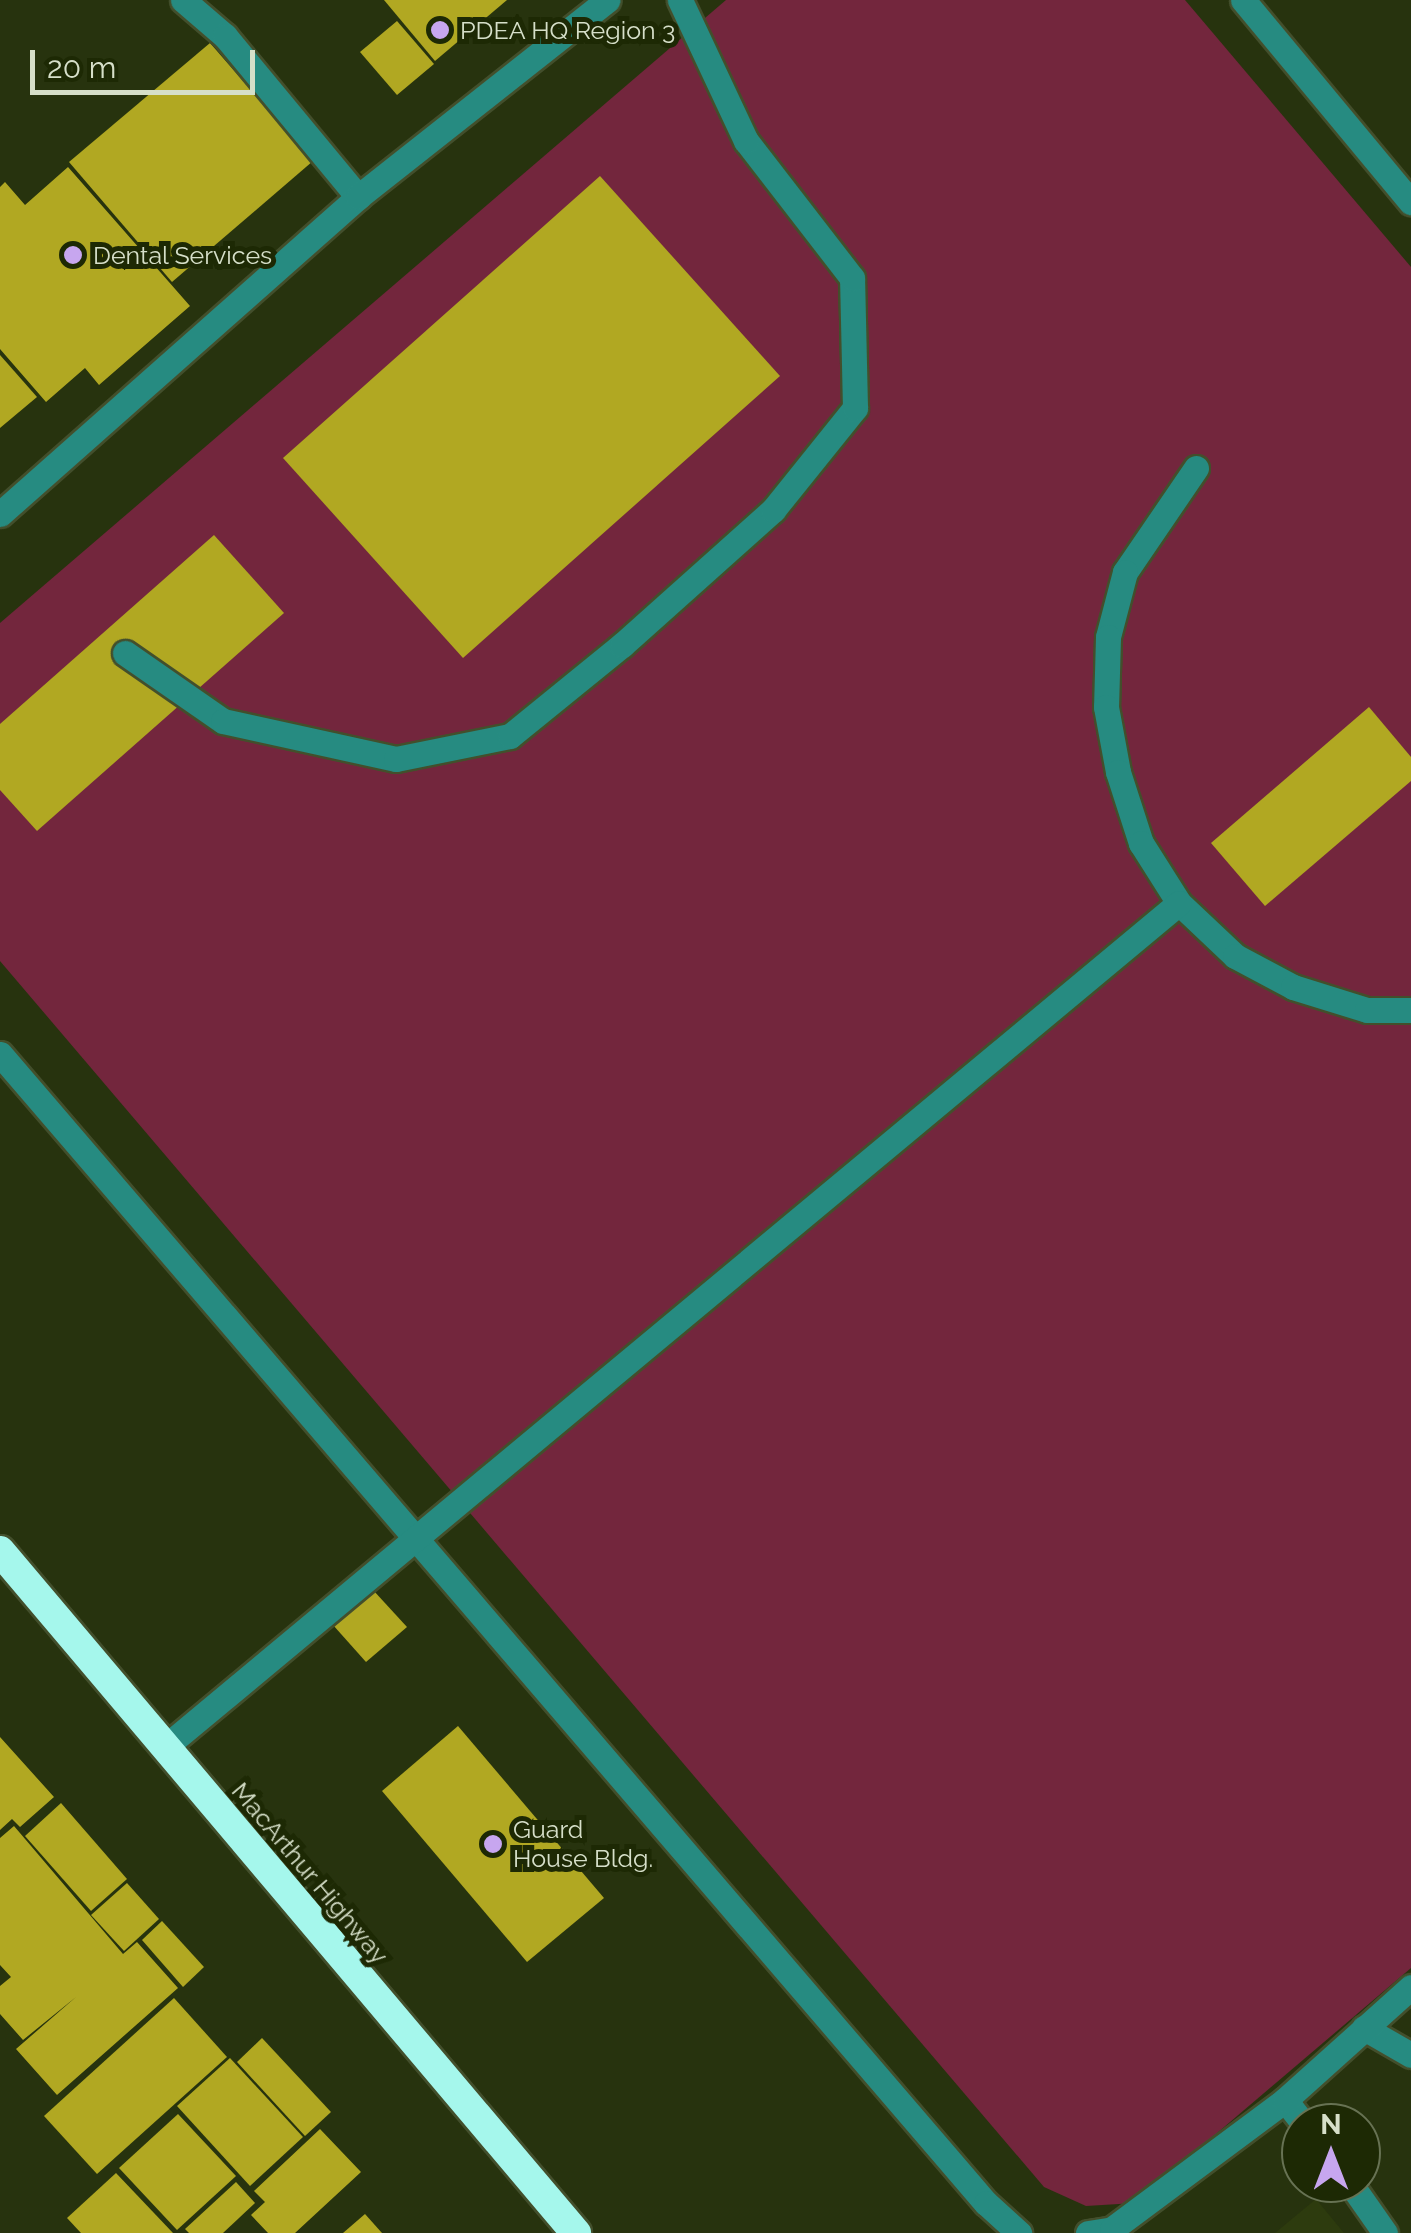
<!DOCTYPE html>
<style>
body{margin:0}
#map{position:relative;width:1411px;height:2233px;overflow:hidden;background:#27330e;font-family:Raleway,sans-serif}
div>[style]{position:absolute}
[style*='--x']{left:calc(var(--x)*1px);top:calc(var(--y)*1px);width:calc(var(--w)*1px);rotate:calc(var(--a)*1deg)}
.built>*{inset:0;background:#2d3b0e}
.green>*{inset:0;background:#73263d}
.building>*{inset:0;background:#b1a822}
.roads{filter:drop-shadow(2px 0 #434f2c) drop-shadow(-2px 0 #434f2c) drop-shadow(0 2px #434f2c) drop-shadow(0 -2px #434f2c)}
.minor>*{height:25px;margin:-12.5px;padding:0 12.5px;transform-origin:12.5px;border-radius:12.5px;background:#268b81}
.highway>*{height:30px;margin:-15px;padding:0 15px;transform-origin:15px;border-radius:15px;background:#a5f7ec}
.dots>*{width:28px;height:28px;translate:-50% -50%;box-sizing:border-box;border:5px solid #1d2904;border-radius:50%}
span{translate:-50% -50%;white-space:nowrap;text-align:center;line-height:1.15;-webkit-text-stroke:10px #1d2904;paint-order:stroke}
.poi-label{font-size:25px;color:#d6dfc9}
.left{translate:0 -50%;text-align:left}
.street-label{font-size:25px;color:#d6dfc9}
.north{position:absolute;left:1281px;top:2103px;width:100px;height:100px;box-sizing:border-box;background:#1d2904;border:2px solid #677253;border-radius:50%;rotate:0deg;font-size:28px;font-weight:700;line-height:40px;text-align:center;color:#d6dfc9}
.north::after{content:'';display:block;margin:auto;width:35px;height:45px;background:#c7a6ef;clip-path:polygon(50% 0,100% 100%,50% 72%,0 100%)}
.scale{position:absolute;left:30px;top:50px;width:225px;height:45px;box-sizing:border-box;border:5px solid #d6dfc9;border-top:0;padding-left:12px;font-size:30px;line-height:35px;white-space:nowrap;color:#d6dfc9;-webkit-text-stroke:8px #1d2904;paint-order:stroke}
</style>
<div id="map">
<div class="built">
<i style="clip-path:polygon(1316px 2199px,1344px 2233px,1275px 2233px)"></i>
</div>
<div class="green">
<i style="clip-path:polygon(726px 0,1185px 0,1411px 267px,1411px 1968px,1135px 2203px,1086px 2206px,1044px 2187px,0 961px,0 623px)"></i>
</div>
<div class="building">
<i style="clip-path:polygon(384px 0,507px 0,435px 61px)"></i>
<i style="clip-path:polygon(397px 21px,434px 64px,397px 95px,360px 52px)"></i>
<i style="clip-path:polygon(210px 43px,313px 161px,172px 282px,69px 162px)"></i>
<i style="clip-path:polygon(68px 167px,190px 306px,99px 385px,85px 368px,46px 402px,0 349px,0 187px,5px 182px,25px 205px)"></i>
<i style="clip-path:polygon(600px 176px,780px 376px,463px 658px,283px 458px)"></i>
<i style="clip-path:polygon(0 355px,37px 397px,0 428px)"></i>
<i style="clip-path:polygon(214px 535px,284px 613px,37px 831px,0 790px,0 724px)"></i>
<i style="clip-path:polygon(1369px 707px,1411px 757px,1411px 781px,1265px 906px,1211px 843px)"></i>
<i style="clip-path:polygon(373px 1590px,407px 1627px,366px 1662px,333px 1625px)"></i>
<i style="clip-path:polygon(458px 1726px,604px 1898px,527px 1962px,382px 1791px)"></i>
<i style="clip-path:polygon(0 1737px,54px 1797px,20px 1827px,12px 1819px,0 1830px)"></i>
<i style="clip-path:polygon(61px 1803px,127px 1879px,91px 1911px,25px 1836px)"></i>
<i style="clip-path:polygon(14px 1826px,123px 1954px,137px 1942px,178px 1988px,57px 2095px,16px 2049px,76px 1997px,23px 2040px,0 2014px,0 1986px,11px 1977px,0 1965px,0 1838px)"></i>
<i style="clip-path:polygon(127px 1883px,159px 1919px,124px 1951px,91px 1915px)"></i>
<i style="clip-path:polygon(162px 1921px,204px 1967px,183px 1987px,142px 1940px)"></i>
<i style="clip-path:polygon(174px 1998px,227px 2057px,97px 2174px,44px 2116px)"></i>
<i style="clip-path:polygon(262px 2038px,331px 2112px,305px 2136px,237px 2062px)"></i>
<i style="clip-path:polygon(230px 2058px,303px 2137px,250px 2186px,177px 2106px)"></i>
<i style="clip-path:polygon(178px 2114px,236px 2176px,177px 2230px,119px 2168px)"></i>
<i style="clip-path:polygon(320px 2129px,361px 2172px,295px 2233px,268px 2233px,251px 2215px,265px 2202px,254px 2191px)"></i>
<i style="clip-path:polygon(116px 2173px,173px 2233px,81px 2233px,67px 2218px)"></i>
<i style="clip-path:polygon(236px 2182px,255px 2203px,223px 2233px,189px 2233px,185px 2229px)"></i>
<i style="clip-path:polygon(365px 2214px,382px 2233px,343px 2233px)"></i>
</div>
<div class="roads">
<div class="minor">
<i style="--x:183;--y:0;--w:55;--a:40.6"></i>
<i style="--x:225;--y:36;--w:209;--a:50.4"></i>
<i style="--x:1243;--y:0;--w:263;--a:50.3"></i>
<i style="--x:1196;--y:468;--w:126;--a:124.3"></i>
<i style="--x:1125;--y:572;--w:67;--a:104.7"></i>
<i style="--x:1108;--y:637;--w:70;--a:91.6"></i>
<i style="--x:1106;--y:707;--w:66;--a:79.5"></i>
<i style="--x:1118;--y:772;--w:75;--a:72.1"></i>
<i style="--x:1141;--y:843;--w:71;--a:57.7"></i>
<i style="--x:1179;--y:903;--w:77;--a:43.4"></i>
<i style="--x:1235;--y:956;--w:66;--a:28.1"></i>
<i style="--x:1293;--y:987;--w:77;--a:17.3"></i>
<i style="--x:1367;--y:1010;--w:44;--a:0"></i>
<i style="--x:0;--y:514;--w:478;--a:-41.5"></i>
<i style="--x:358;--y:197;--w:318;--a:-38.3"></i>
<i style="--x:125;--y:653;--w:119;--a:34.8"></i>
<i style="--x:223;--y:721;--w:177;--a:12.4"></i>
<i style="--x:396;--y:759;--w:116;--a:-11.4"></i>
<i style="--x:510;--y:736;--w:144;--a:-39.1"></i>
<i style="--x:622;--y:645;--w:203;--a:-41.8"></i>
<i style="--x:773;--y:510;--w:131;--a:-51.2"></i>
<i style="--x:855;--y:408;--w:130;--a:-91.3"></i>
<i style="--x:852;--y:278;--w:173;--a:-127.7"></i>
<i style="--x:746;--y:141;--w:156;--a:-115.1"></i>
<i style="--x:0;--y:1054;--w:1514;--a:49.37"></i>
<i style="--x:986;--y:2203;--w:45;--a:42.3"></i>
<i style="--x:165;--y:1747;--w:1319;--a:-39.77"></i>
<i style="--x:1364;--y:2028;--w:54;--a:29.9"></i>
<i style="--x:1285;--y:2100;--w:29;--a:52"></i>
<i style="--x:1350;--y:2183;--w:61;--a:55"></i>
<i style="--x:1088;--y:2233;--w:24;--a:-9"></i>
<i style="--x:1112;--y:2229;--w:216;--a:-36.7"></i>
<i style="--x:1285;--y:2100;--w:169;--a:-41.9"></i>
</div>
<div class="highway">
<i style="--x:0;--y:1551;--w:893;--a:49.82"></i>
</div>
</div>
<div class="dots">
<i style="left:440px;top:30px;background:#c7a6ef"></i>
<i style="left:73px;top:255px;background:#c7a6ef"></i>
<i style="left:493px;top:1844px;background:#c7a6ef"></i>
</div>
<div class="poi-label">
<span class="left" style="left:460px;top:30px">PDEA HQ Region 3</span>
<span class="left" style="left:93px;top:255px">Dental Services</span>
<span class="left" style="left:513px;top:1844px">Guard<br>House Bldg.</span>
</div>
<div class="street-label">
<span style="left:310px;top:1873px;rotate:50deg">MacArthur Highway</span>
</div>
<div class="north">N</div>
<div class="scale">20 m</div>
</div>
